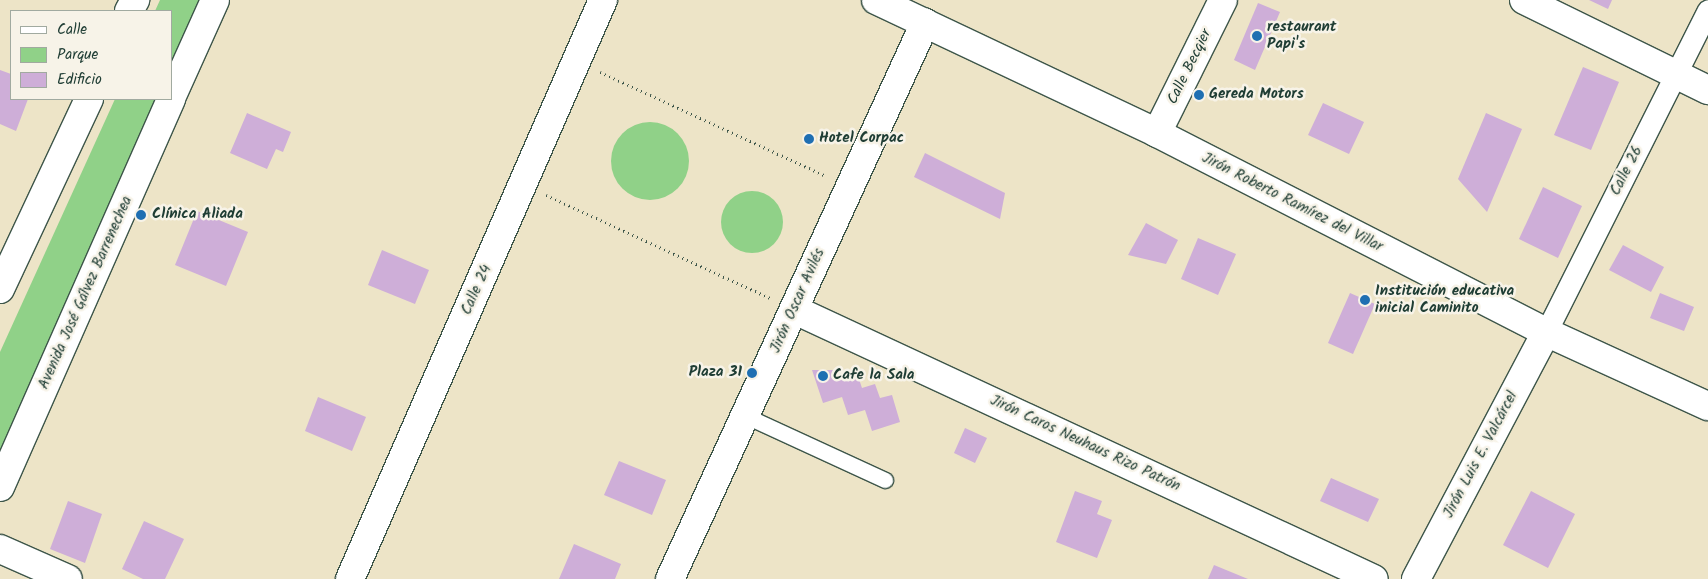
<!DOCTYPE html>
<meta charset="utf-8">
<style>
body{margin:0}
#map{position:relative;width:1708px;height:579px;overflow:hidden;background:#ede4c7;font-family:Kalam,sans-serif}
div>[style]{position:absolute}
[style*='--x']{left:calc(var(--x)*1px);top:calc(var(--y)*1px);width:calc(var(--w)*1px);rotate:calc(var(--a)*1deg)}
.green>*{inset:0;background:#90d188}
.round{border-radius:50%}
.building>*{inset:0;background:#ceaed8}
.path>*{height:3px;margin-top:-1.5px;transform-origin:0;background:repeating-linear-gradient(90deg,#3e564a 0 1px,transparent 0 5px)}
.roads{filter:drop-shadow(1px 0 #3e564a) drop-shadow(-1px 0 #3e564a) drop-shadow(0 1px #3e564a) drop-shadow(0 -1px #3e564a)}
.service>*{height:15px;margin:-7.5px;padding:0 7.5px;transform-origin:7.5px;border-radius:7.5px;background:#fff}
.pedestrian>*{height:21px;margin:-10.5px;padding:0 10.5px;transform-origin:10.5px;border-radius:10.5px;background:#fff}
.minor>*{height:28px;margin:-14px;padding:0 14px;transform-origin:14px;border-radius:14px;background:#fff}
.secondary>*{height:28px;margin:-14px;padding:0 14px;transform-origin:14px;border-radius:14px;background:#fff}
.dots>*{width:14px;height:14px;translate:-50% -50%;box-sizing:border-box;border:2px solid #f7f3e8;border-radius:50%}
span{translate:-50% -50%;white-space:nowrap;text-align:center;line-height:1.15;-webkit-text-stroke:5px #f7f3e8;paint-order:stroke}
.poi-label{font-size:15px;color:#1f3d34;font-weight:700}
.left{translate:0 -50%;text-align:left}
.right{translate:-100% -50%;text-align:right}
.street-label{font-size:15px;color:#1f3d34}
.legend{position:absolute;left:10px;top:10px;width:162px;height:90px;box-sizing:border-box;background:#f7f3e8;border:1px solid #a1aaa0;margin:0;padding:6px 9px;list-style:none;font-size:15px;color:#1f3d34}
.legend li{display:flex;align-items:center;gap:10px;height:25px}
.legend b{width:25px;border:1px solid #a1aaa0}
</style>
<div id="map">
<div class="green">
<i style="clip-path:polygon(160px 0,202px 0,171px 67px,171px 11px,155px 11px)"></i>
<i style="clip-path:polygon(115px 99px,156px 99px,0 452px,0 352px)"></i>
<i class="round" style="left:611px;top:122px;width:78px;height:78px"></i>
<i class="round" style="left:721px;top:191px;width:62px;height:62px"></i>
</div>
<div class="building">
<i style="clip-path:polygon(1589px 0,1612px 0,1608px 9px)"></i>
<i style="clip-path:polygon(1258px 3px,1280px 12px,1255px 70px,1234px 60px)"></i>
<i style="clip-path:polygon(1583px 67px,1619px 82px,1591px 150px,1554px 135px)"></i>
<i style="clip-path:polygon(0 70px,11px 74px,11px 99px,28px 99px,16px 131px,0 124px)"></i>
<i style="clip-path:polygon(1323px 103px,1364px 122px,1349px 154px,1308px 135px)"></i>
<i style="clip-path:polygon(247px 113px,291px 132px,283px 152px,276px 149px,267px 169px,230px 153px)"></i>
<i style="clip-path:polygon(1486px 113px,1522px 129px,1487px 212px,1458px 179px)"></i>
<i style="clip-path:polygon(925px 153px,1005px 193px,1000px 219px,914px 177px)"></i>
<i style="clip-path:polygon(1543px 187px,1582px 206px,1558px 258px,1519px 239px)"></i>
<i style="clip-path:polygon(197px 211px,248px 232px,226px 286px,175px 265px)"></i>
<i style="clip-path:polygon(1146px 223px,1178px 240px,1166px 264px,1128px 255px)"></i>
<i style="clip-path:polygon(1198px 238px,1236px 254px,1218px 295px,1181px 279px)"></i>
<i style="clip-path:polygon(1623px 245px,1664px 267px,1651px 292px,1609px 270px)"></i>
<i style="clip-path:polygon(382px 250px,429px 270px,415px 304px,368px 285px)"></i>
<i style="clip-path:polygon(1350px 293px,1375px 304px,1353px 354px,1328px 343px)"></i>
<i style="clip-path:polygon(1660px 293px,1694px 307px,1684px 331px,1650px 318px)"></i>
<i style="clip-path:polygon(812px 370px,839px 370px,842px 378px,857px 373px,862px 388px,875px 384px,880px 398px,892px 395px,900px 422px,872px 431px,865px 410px,848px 415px,842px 397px,823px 403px)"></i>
<i style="clip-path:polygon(318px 397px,366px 417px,352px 451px,305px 431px)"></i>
<i style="clip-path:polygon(965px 428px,987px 438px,975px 463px,954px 453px)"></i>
<i style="clip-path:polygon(619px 461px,666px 480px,652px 515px,604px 495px)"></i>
<i style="clip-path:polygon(1331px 478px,1379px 499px,1368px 522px,1320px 501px)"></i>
<i style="clip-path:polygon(1075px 491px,1102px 501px,1097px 514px,1112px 520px,1097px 558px,1056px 542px)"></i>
<i style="clip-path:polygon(1531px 491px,1575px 514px,1548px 568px,1503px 545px)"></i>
<i style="clip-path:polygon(68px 501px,102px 514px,85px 563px,50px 549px)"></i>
<i style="clip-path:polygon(144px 521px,184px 539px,165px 579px,143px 579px,122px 569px)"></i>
<i style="clip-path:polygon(574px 544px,621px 564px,615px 579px,559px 579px)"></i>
<i style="clip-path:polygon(1214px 565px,1248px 579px,1208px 579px)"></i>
</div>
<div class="path">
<i style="--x:600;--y:72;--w:249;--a:24.7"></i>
<i style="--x:546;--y:195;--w:247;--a:24.7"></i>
</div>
<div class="roads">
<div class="service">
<i style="--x:746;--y:416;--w:153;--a:24.7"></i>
</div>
<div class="pedestrian">
<i style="--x:1546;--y:332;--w:360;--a:-63.3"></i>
</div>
<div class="minor">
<i style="--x:876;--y:0;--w:311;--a:25.3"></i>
<i style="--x:1157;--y:133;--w:437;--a:27.1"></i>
<i style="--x:1546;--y:332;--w:178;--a:24.6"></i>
<i style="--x:1524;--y:0;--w:205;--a:26.1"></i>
<i style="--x:1157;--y:133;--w:148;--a:-63.6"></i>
<i style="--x:795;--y:310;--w:638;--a:24.92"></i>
<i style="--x:0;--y:549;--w:74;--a:23.8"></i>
<i style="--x:350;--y:579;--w:632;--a:-66.4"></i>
<i style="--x:670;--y:579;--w:612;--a:-65.36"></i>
<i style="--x:1416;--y:579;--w:279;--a:-62.2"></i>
</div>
<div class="secondary">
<i style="--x:129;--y:11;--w:13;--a:-61"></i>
<i style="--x:171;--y:98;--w:107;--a:-65.8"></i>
<i style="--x:0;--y:289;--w:210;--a:-64.9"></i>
<i style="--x:0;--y:487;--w:424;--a:-66.2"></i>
</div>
</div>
<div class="dots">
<i style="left:1257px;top:36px;background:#1f6fb2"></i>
<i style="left:1199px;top:95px;background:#1f6fb2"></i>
<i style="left:809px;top:139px;background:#1f6fb2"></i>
<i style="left:141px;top:215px;background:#1f6fb2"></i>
<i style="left:1365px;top:300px;background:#1f6fb2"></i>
<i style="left:752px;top:373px;background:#1f6fb2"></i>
<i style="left:823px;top:376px;background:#1f6fb2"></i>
</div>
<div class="poi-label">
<span class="left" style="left:1267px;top:36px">restaurant<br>Papi's</span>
<span class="left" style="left:1209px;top:95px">Gereda Motors</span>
<span class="left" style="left:819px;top:139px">Hotel Corpac</span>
<span class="left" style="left:152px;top:215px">Clínica Aliada</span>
<span class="left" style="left:1375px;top:300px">Institución educativa<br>inicial Caminito</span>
<span class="right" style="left:742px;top:373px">Plaza 31</span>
<span class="left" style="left:833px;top:376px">Cafe la Sala</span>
</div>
<div class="street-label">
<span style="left:1190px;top:67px;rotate:-64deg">Calle Becqier</span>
<span style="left:1627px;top:171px;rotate:-63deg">Calle 26</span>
<span style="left:1292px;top:203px;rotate:27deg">Jirón Roberto Ramírez del Villar</span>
<span style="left:477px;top:290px;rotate:-66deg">Calle 24</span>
<span style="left:86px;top:293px;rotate:-66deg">Avenida José Gálvez Barrenechea</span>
<span style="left:798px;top:301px;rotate:-66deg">Jirón Oscar Avilés</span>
<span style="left:1085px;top:444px;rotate:25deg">Jirón Caros Neuhaus Rizo Patrón</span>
<span style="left:1481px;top:455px;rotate:-62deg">Jirón Luis E. Valcárcel</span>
</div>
<ul class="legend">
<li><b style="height:6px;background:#fff"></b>Calle</li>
<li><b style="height:14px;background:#90d188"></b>Parque</li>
<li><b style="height:14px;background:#ceaed8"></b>Edificio</li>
</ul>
</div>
